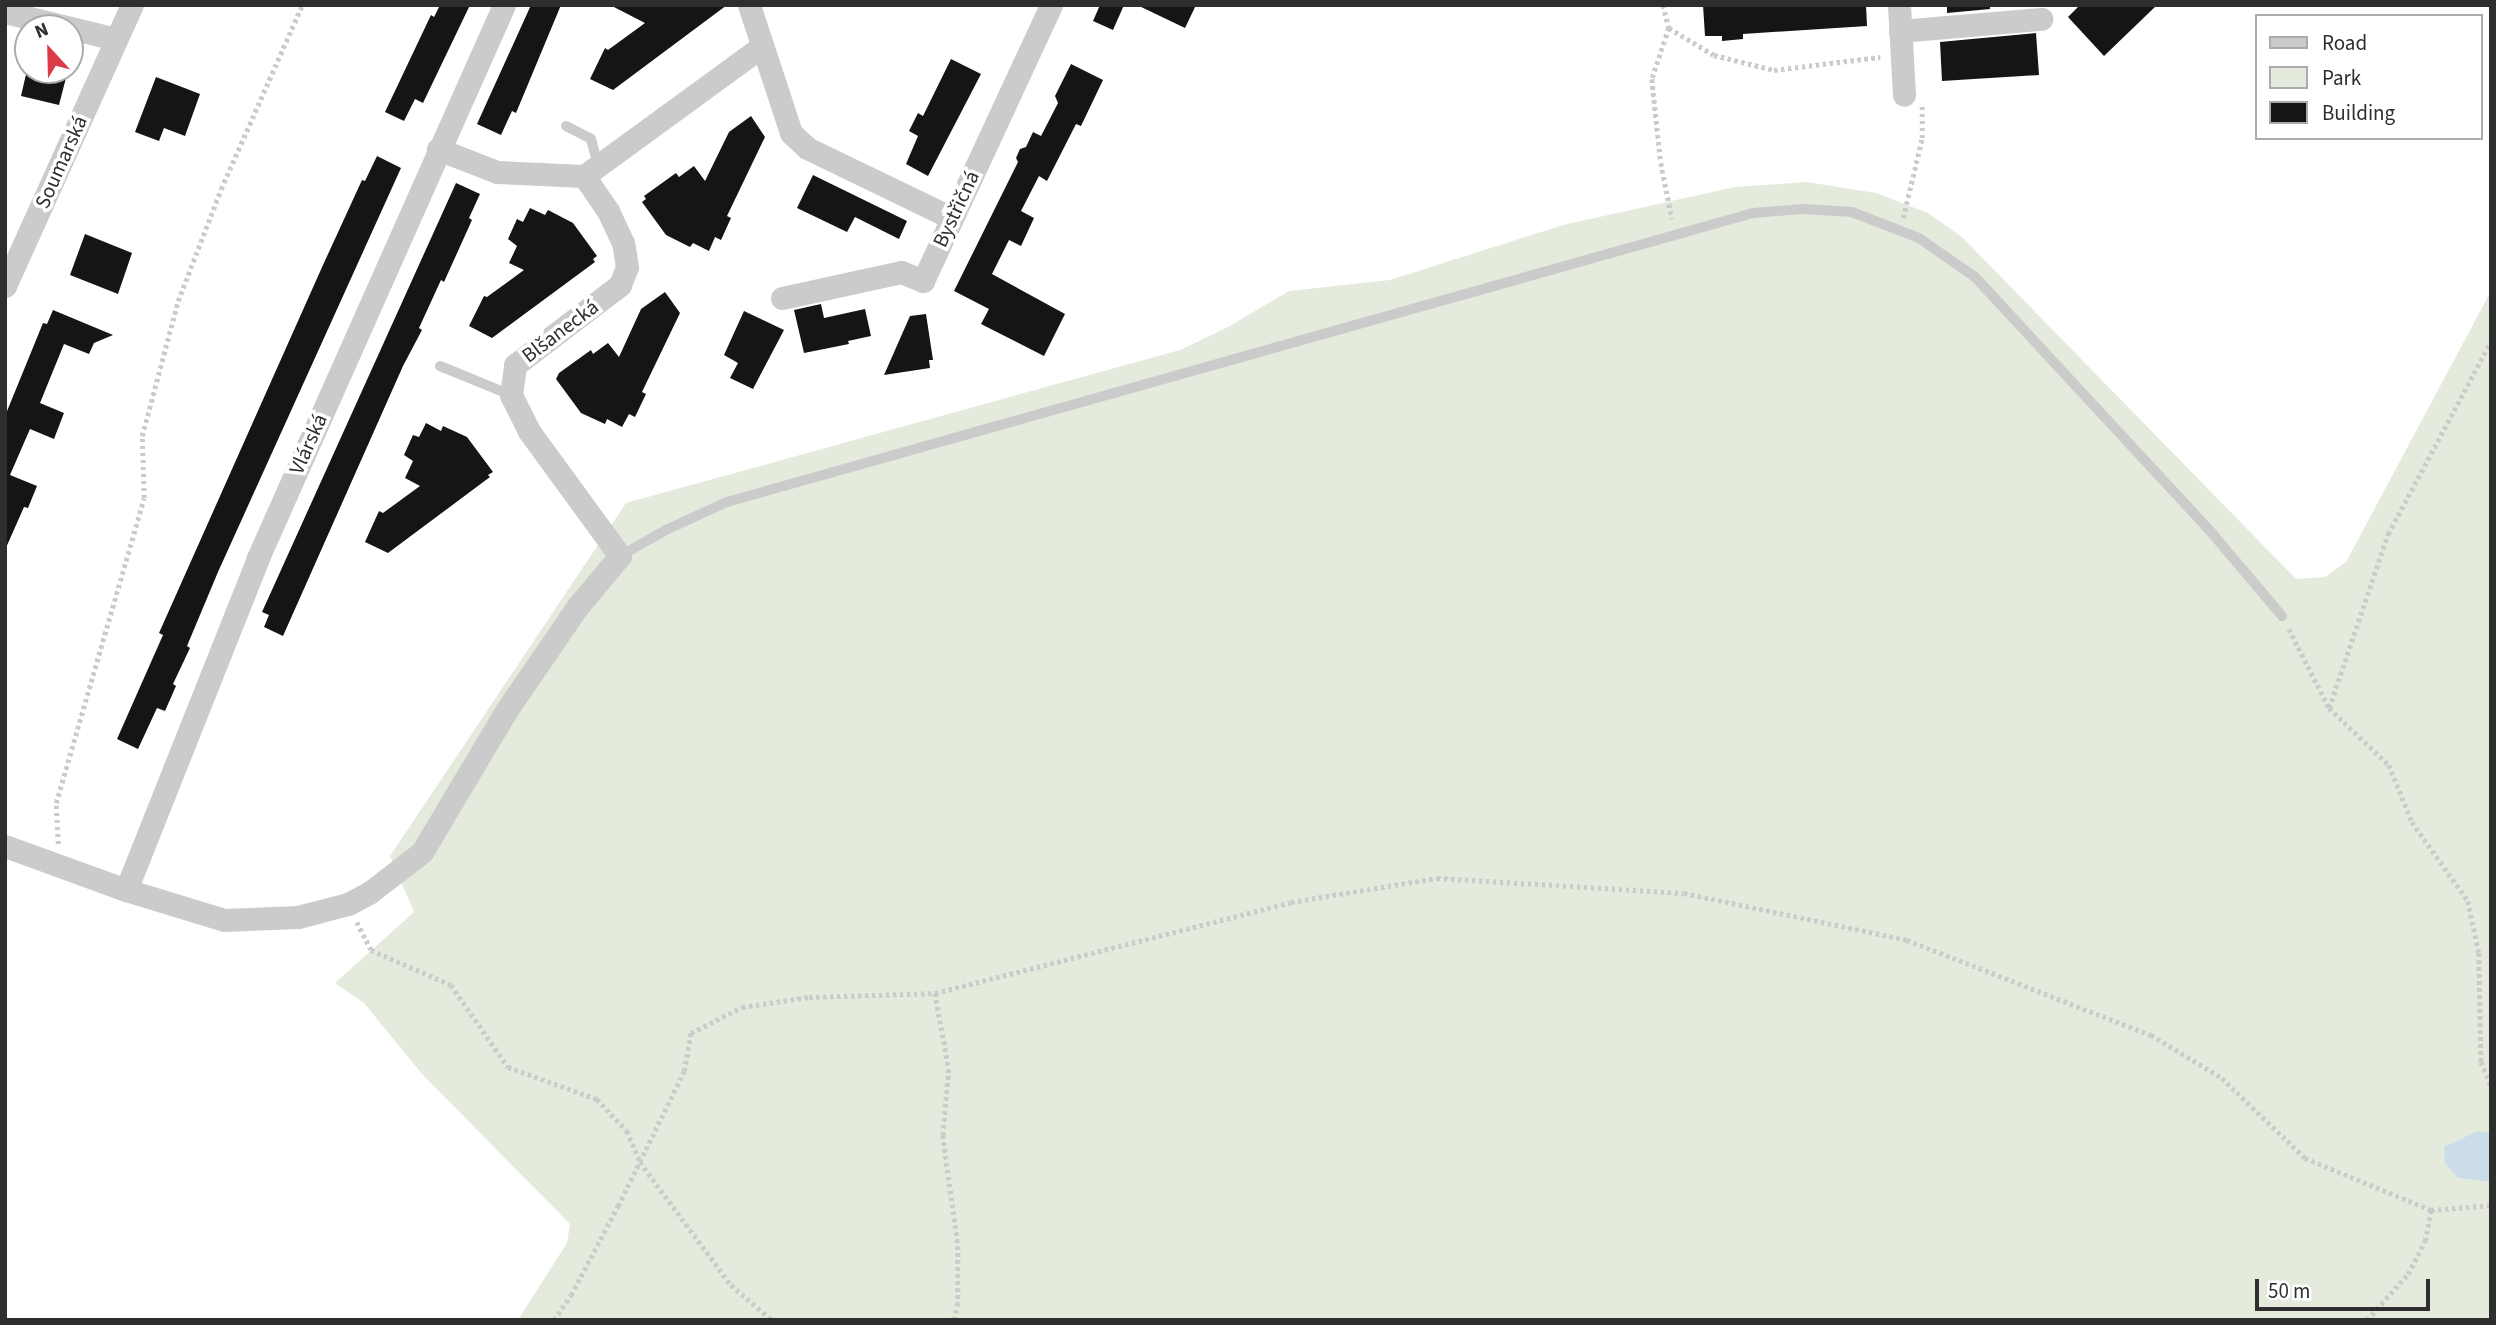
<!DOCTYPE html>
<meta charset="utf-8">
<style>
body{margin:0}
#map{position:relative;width:2496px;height:1325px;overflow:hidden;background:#fff;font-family:"Source Sans 3",sans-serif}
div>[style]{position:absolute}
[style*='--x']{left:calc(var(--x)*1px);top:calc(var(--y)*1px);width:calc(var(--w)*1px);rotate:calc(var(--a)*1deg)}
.green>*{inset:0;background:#e4eadc}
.water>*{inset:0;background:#cadde9}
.building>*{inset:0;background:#151515}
.path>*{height:4.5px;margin-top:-2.25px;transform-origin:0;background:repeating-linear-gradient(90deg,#cbcbcb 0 3.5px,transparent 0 7px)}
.service>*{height:10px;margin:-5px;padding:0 5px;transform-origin:5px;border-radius:5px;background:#cbcbcb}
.minor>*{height:23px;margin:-11.5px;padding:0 11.5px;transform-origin:11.5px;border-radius:11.5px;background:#cbcbcb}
span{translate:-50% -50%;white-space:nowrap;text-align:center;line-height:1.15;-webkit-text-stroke:7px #fff;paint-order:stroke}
.street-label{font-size:21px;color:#2e2e2e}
.frame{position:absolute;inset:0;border:7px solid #2e2e2e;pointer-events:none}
.legend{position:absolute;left:2255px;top:14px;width:228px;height:126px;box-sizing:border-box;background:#fff;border:2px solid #ababab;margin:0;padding:9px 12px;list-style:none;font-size:21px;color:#2e2e2e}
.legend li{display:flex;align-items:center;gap:14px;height:35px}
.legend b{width:35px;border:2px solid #ababab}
.north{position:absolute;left:14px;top:14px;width:70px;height:70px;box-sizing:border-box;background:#fff;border:2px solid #ababab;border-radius:50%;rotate:338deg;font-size:19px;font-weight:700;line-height:28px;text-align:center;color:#2e2e2e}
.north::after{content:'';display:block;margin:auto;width:24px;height:32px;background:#da3b46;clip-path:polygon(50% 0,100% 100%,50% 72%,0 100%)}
.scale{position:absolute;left:2255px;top:1279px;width:175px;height:32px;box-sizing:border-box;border:4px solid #2e2e2e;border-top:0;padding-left:9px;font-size:21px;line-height:24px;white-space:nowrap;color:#2e2e2e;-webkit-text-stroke:5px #fff;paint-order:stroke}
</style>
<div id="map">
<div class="green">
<i style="clip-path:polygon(1807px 182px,1876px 193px,1928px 213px,1962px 237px,2296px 579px,2325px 577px,2346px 562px,2491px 291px,2491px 1133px,2478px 1131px,2458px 1178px,2491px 1182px,2491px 1320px,518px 1320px,567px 1243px,570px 1224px,422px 1074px,364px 1003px,335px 983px,414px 912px,390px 856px,626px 503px,1180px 350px,1228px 327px,1289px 291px,1390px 280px,1563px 225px,1735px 187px)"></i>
</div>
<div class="water">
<i style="clip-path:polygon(2478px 1131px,2491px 1133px,2491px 1182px,2458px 1178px,2445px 1163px,2444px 1147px)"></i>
</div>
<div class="building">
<i style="clip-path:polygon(440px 5px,470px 5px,423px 103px,415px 99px,404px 121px,385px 112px,431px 15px,434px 17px)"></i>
<i style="clip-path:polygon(531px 5px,561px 5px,516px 113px,512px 111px,501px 135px,477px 124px)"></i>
<i style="clip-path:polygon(610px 5px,727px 5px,613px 90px,590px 79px,605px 48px,608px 50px,645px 23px)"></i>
<i style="clip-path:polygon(1100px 5px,1124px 5px,1113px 30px,1093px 21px)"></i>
<i style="clip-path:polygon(1137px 5px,1196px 5px,1185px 28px)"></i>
<i style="clip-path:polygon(1703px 5px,1866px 5px,1867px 26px,1743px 34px,1743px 39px,1722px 41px,1722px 36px,1705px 36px)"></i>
<i style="clip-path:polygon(1947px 5px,1990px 5px,1990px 9px,1947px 13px)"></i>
<i style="clip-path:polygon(2080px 5px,2157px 5px,2104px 56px,2068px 17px)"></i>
<i style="clip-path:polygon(2036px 33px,2039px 75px,1942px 81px,1940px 42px)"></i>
<i style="clip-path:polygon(951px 59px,981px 74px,928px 176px,906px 164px,918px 136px,909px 131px,918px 113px,923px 116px)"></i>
<i style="clip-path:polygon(1071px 64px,1103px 80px,1081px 126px,1076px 124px,1047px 181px,1039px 176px,1021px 211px,1034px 218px,1021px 246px,1009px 240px,992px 274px,1065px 314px,1044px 356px,981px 324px,989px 309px,954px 291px,1018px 162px,1016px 158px,1020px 149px,1026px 147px,1033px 132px,1041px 136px,1058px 103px,1055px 96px)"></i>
<i style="clip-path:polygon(27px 70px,68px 70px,59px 105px,21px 96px)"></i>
<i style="clip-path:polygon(156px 77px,200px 94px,185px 136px,164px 128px,159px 141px,135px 132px)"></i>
<i style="clip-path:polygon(751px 116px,765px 137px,727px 216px,731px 218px,721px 240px,715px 237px,709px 251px,693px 243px,690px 247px,666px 235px,642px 202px,646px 199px,644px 196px,676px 173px,679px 177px,694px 166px,705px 181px,729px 132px)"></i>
<i style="clip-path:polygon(377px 156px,401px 168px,218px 572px,187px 646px,190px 648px,173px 684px,176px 686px,165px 711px,157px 708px,138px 749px,117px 739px,163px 635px,159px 633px,323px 265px,362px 180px,365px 181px)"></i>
<i style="clip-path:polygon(813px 175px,907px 221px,899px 239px,855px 217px,847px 232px,797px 208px)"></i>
<i style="clip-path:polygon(456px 183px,480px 194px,469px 218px,472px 220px,444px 282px,441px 280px,419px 328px,422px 330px,403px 366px,283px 636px,264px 627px,269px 615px,262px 612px)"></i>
<i style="clip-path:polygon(530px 208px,545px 215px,548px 210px,573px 223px,597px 256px,593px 259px,595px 262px,492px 338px,469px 326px,484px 296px,487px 297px,524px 270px,509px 263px,517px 246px,508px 239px,517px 219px,523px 222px)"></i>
<i style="clip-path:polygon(85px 234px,132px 253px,118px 294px,70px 275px)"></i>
<i style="clip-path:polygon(665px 292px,680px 313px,642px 392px,646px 394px,635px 417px,629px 414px,622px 427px,607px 419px,605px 424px,581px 413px,556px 379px,559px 373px,591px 350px,593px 354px,608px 343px,619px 357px,641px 309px)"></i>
<i style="clip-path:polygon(821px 304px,824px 318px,865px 309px,871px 336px,848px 341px,849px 344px,804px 353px,794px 310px)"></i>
<i style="clip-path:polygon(53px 310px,113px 335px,94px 343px,89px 354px,64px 344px,40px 403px,64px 413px,54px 439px,30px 429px,10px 475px,37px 486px,28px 508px,24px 507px,5px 550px,5px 416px,43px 323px,47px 324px)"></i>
<i style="clip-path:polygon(744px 311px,784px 330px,753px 389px,730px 378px,738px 363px,724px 355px)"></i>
<i style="clip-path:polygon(926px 314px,933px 360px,929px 360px,930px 368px,884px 375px,910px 316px)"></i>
<i style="clip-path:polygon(426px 423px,441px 431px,443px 426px,467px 437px,493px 472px,488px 475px,490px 477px,388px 553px,365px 542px,379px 511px,383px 513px,420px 486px,405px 478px,413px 461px,404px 455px,413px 435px,419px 437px)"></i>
</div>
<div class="path">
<i style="--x:1663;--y:5;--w:24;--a:75"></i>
<i style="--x:1669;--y:28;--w:52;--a:31"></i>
<i style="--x:1714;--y:55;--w:62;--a:14"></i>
<i style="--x:1774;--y:70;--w:107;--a:-7"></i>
<i style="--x:1669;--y:28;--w:54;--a:108.4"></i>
<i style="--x:1652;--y:79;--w:84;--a:83.9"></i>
<i style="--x:1661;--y:163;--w:57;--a:78.9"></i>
<i style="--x:1903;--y:218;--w:82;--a:-76.6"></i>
<i style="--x:1922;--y:138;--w:32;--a:-90"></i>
<i style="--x:2289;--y:629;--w:89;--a:63.1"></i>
<i style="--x:2329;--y:708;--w:83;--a:43.5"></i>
<i style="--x:2389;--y:765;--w:61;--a:68"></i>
<i style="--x:2412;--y:822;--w:97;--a:54.7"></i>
<i style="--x:2468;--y:901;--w:53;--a:78.1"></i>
<i style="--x:2479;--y:953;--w:109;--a:88.9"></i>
<i style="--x:2481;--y:1062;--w:26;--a:67"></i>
<i style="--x:2329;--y:708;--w:184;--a:-71.3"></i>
<i style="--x:2388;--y:534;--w:219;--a:-61.9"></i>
<i style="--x:58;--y:844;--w:41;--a:-92.8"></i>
<i style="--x:56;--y:803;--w:317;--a:-73.9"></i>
<i style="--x:144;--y:498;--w:62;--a:-91.8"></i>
<i style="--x:142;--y:436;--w:140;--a:-75.1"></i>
<i style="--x:178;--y:301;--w:120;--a:-69"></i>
<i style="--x:221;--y:189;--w:201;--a:-66.2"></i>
<i style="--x:357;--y:922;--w:31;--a:63"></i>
<i style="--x:371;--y:950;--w:87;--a:23.6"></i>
<i style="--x:451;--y:985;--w:100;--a:55.2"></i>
<i style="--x:508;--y:1067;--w:95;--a:19.8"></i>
<i style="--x:597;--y:1099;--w:44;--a:46.8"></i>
<i style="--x:627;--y:1131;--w:34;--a:67"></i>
<i style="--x:640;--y:1162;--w:153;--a:53.5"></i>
<i style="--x:731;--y:1285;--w:54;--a:40.5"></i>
<i style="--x:935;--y:993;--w:77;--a:79.6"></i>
<i style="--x:949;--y:1069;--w:66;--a:95.2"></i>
<i style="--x:943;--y:1135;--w:112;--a:82.3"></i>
<i style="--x:958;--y:1246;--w:57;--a:90"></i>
<i style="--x:958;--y:1303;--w:17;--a:103"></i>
<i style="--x:554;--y:1320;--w:30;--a:-56"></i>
<i style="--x:571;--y:1295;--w:101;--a:-62.2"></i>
<i style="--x:618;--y:1206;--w:150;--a:-63.9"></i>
<i style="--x:684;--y:1071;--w:39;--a:-80"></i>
<i style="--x:691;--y:1033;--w:57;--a:-27"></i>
<i style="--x:742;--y:1007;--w:68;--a:-8.5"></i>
<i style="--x:809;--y:997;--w:126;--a:-1.8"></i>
<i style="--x:935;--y:993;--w:367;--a:-14.3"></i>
<i style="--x:1291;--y:902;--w:148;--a:-9.3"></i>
<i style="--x:1437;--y:878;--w:247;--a:3.5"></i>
<i style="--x:1684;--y:893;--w:228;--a:11.9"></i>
<i style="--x:1907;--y:940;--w:262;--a:21.3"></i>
<i style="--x:2151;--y:1035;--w:83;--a:31.2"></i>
<i style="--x:2222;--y:1078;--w:115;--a:43.9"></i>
<i style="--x:2305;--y:1158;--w:136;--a:22.4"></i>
<i style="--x:2431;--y:1210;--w:60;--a:-4.8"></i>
<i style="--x:2367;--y:1320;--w:62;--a:-48.3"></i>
<i style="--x:2408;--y:1274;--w:37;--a:-63"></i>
<i style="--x:2425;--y:1241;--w:32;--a:-79"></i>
</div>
<div class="service">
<i style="--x:566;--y:126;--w:28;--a:27"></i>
<i style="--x:591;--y:139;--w:28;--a:75"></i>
<i style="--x:440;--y:366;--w:77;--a:22.2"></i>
<i style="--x:620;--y:556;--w:53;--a:-29.5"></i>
<i style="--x:666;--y:530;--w:67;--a:-24.7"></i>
<i style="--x:727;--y:502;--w:1066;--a:-15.73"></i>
<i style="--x:1753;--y:213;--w:50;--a:-4.6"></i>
<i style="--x:1803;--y:209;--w:49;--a:3.5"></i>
<i style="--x:1852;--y:212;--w:72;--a:21.2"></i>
<i style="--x:1919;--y:238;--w:68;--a:34.9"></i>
<i style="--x:1975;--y:277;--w:347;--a:47.2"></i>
<i style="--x:2211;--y:532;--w:110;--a:49.8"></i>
</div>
<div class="minor">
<i style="--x:749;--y:5;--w:135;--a:71.8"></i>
<i style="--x:791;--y:133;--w:22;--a:43"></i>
<i style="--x:807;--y:148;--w:161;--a:25.8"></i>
<i style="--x:1899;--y:5;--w:90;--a:86.8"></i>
<i style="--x:5;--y:12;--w:114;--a:13.7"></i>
<i style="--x:1900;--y:31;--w:142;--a:-4.9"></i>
<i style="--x:438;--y:149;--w:63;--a:21.3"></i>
<i style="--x:497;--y:172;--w:87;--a:2.6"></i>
<i style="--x:584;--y:176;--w:219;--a:-36.1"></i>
<i style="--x:5;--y:286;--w:308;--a:-65.7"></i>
<i style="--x:782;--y:298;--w:122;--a:-12.3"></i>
<i style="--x:901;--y:272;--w:24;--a:22"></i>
<i style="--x:923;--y:281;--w:304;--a:-65.1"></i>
<i style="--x:5;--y:846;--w:129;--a:20"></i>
<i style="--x:126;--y:890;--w:102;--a:17"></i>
<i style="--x:224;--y:920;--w:74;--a:-2.3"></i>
<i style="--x:298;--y:917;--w:52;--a:-14.6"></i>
<i style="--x:348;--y:904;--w:24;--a:-28"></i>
<i style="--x:369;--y:893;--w:67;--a:-37.7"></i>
<i style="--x:422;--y:852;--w:164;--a:-59.2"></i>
<i style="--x:506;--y:711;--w:127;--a:-55.6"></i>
<i style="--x:578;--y:606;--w:65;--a:-50"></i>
<i style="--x:620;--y:556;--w:155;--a:-126.1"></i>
<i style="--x:529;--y:431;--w:40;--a:-116.6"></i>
<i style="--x:511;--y:395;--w:30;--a:-82"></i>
<i style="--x:515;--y:365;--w:132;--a:-37.3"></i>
<i style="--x:620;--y:285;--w:19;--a:-69"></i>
<i style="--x:627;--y:267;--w:24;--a:-99"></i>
<i style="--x:623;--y:243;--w:35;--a:-115"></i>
<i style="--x:608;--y:211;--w:42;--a:-124.4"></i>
<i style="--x:126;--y:890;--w:355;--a:-68.3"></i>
<i style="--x:257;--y:560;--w:607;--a:-66.01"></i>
</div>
<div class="street-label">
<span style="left:61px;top:162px;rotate:-66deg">Soumarská</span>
<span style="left:956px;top:209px;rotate:-65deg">Bystřičná</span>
<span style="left:560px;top:331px;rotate:-37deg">Blšanecká</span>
<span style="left:308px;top:444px;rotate:-66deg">Vlárská</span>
</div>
<div class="frame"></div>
<ul class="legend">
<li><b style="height:9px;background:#cbcbcb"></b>Road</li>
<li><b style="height:19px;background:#e4eadc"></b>Park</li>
<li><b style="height:19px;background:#151515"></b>Building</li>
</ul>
<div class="north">N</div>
<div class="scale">50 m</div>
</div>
